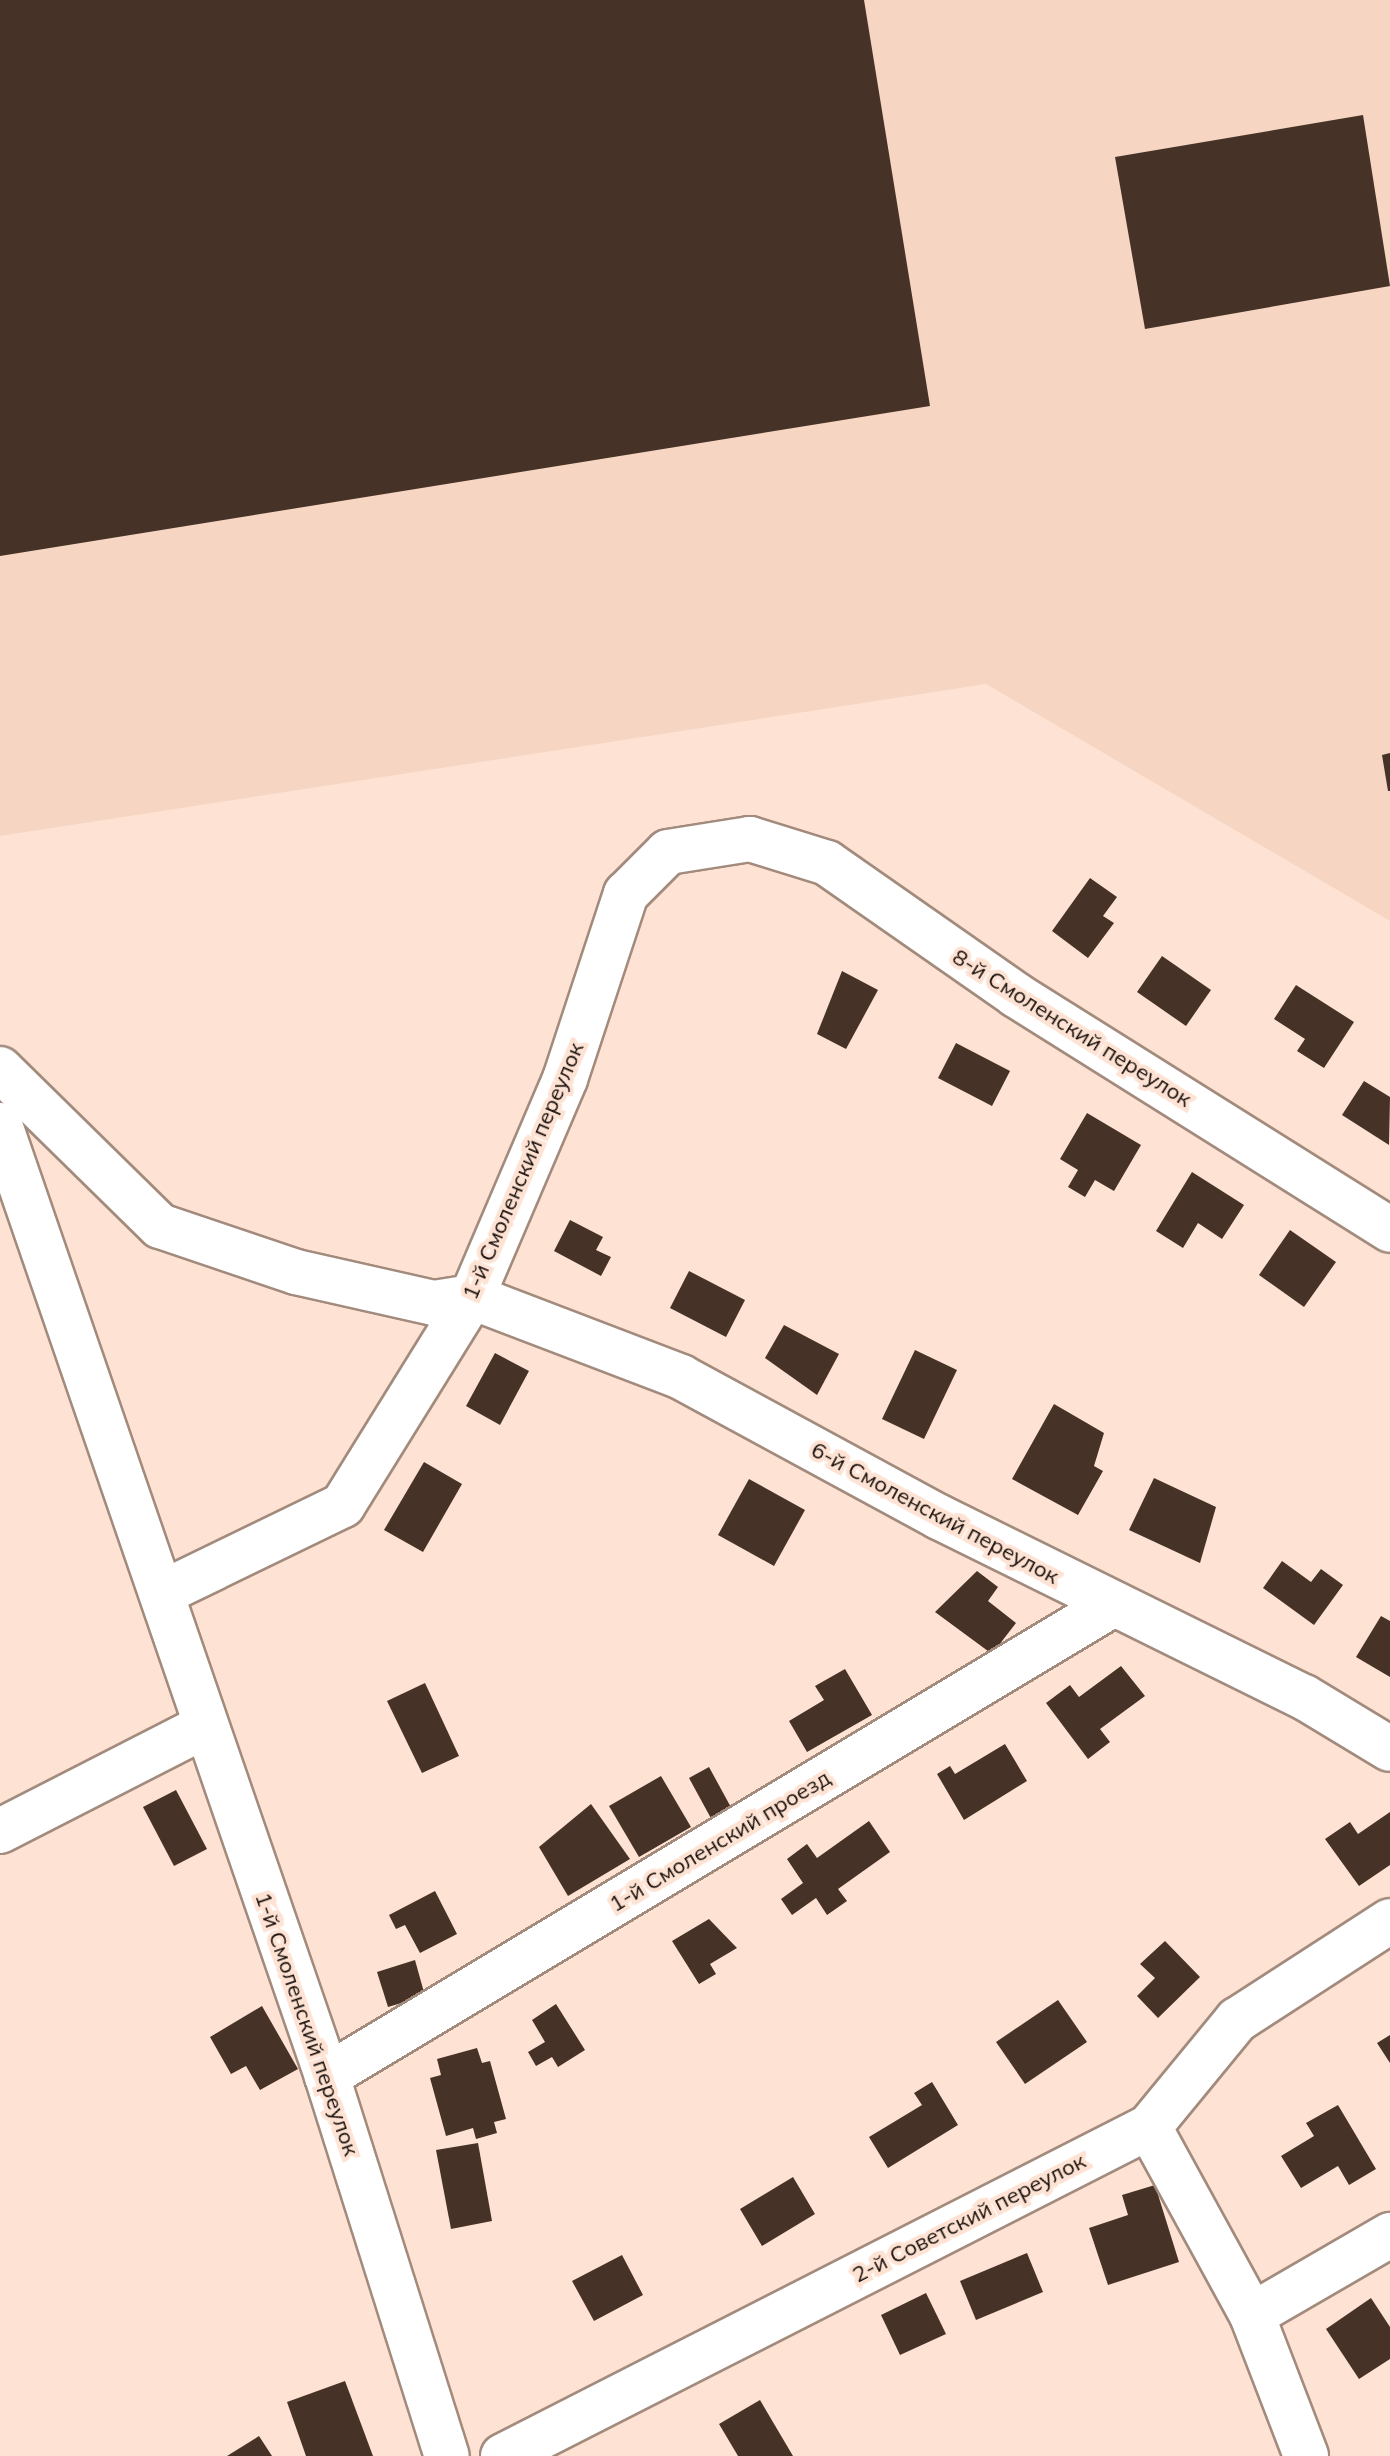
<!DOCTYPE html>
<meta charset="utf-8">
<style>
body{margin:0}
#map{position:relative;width:1390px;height:2456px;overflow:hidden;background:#fee3d4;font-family:Mulish,sans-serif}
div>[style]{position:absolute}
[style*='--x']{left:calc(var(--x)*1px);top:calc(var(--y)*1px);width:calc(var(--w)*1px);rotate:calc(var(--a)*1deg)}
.built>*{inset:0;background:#f6d5c2}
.building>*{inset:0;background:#463226}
.roads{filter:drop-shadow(2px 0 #a28b7d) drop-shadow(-2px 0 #a28b7d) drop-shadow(0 2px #a28b7d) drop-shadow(0 -2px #a28b7d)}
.street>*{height:44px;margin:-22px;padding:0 22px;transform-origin:22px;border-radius:22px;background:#fff}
span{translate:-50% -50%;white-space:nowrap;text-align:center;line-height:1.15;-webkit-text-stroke:8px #fee3d4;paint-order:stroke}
.street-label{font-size:22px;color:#160d08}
</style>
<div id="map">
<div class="built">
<i style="clip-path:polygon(0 0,1390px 0,1390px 921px,986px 684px,0 836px)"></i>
</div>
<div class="building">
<i style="clip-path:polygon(0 0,864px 0,930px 406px,0 556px)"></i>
<i style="clip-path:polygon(1363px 115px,1390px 286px,1145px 329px,1115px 157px)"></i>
<i style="clip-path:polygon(1390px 753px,1390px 791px,1388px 791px,1382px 755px)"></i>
<i style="clip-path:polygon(1090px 878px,1117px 897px,1103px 916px,1114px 923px,1088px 958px,1052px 931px)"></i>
<i style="clip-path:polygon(1162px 956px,1211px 990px,1186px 1026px,1137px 992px)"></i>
<i style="clip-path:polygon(842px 971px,878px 990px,846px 1049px,817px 1034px)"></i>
<i style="clip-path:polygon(1296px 985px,1354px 1022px,1324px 1068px,1297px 1051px,1305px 1039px,1274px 1019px)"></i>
<i style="clip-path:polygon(956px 1043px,1010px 1071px,992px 1106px,938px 1078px)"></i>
<i style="clip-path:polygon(1364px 1081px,1390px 1097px,1389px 1145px,1342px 1115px)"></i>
<i style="clip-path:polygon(1087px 1113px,1141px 1145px,1114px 1191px,1095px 1180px,1085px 1197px,1068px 1187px,1078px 1170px,1060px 1159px)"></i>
<i style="clip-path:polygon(1192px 1172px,1244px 1205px,1222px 1239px,1198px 1223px,1183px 1248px,1156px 1231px)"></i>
<i style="clip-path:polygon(570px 1220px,603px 1237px,596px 1250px,611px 1257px,601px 1276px,554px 1251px)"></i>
<i style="clip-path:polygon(1290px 1230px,1336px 1262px,1304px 1307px,1259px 1275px)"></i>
<i style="clip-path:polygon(689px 1271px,745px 1300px,726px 1337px,670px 1308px)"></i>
<i style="clip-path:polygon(784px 1325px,839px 1354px,817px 1395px,765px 1358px)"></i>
<i style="clip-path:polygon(915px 1350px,957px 1370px,924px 1439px,882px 1419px)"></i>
<i style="clip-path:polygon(495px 1353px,529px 1371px,500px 1425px,466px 1406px)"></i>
<i style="clip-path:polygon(1054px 1404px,1104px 1433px,1094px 1466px,1103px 1471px,1078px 1515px,1012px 1479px)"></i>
<i style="clip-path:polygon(424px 1462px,462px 1484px,423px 1552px,384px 1530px)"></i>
<i style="clip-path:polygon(1154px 1478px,1216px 1507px,1200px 1563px,1129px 1530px)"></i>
<i style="clip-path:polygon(749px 1479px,805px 1510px,774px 1566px,718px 1535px)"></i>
<i style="clip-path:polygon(1282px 1561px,1311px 1582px,1321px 1569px,1343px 1585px,1314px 1625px,1263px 1588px)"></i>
<i style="clip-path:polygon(977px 1571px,998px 1587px,988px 1601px,1016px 1623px,992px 1654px,935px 1612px)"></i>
<i style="clip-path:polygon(1381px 1616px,1390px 1621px,1390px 1677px,1356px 1657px)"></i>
<i style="clip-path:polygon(1121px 1666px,1145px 1696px,1100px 1729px,1110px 1742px,1088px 1759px,1046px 1703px,1070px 1685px,1079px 1697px)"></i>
<i style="clip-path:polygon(845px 1669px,872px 1715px,807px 1752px,789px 1721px,824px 1700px,815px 1686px)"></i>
<i style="clip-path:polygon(425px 1683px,459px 1756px,422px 1773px,387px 1701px)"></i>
<i style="clip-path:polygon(1005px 1744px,1027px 1781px,964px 1820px,937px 1774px,950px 1766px,955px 1774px)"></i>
<i style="clip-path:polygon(709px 1767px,733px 1811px,713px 1822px,689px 1778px)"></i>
<i style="clip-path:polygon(661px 1776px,691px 1827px,639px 1857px,609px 1806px)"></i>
<i style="clip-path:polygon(176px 1790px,207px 1849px,174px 1866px,143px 1807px)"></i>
<i style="clip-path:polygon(591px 1804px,630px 1859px,568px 1896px,539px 1847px)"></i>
<i style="clip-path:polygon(1390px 1812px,1390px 1865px,1359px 1886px,1325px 1839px,1350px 1822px,1358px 1834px)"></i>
<i style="clip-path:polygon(869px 1821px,890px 1852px,838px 1889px,847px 1901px,827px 1915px,816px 1898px,792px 1915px,781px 1899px,803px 1883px,787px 1859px,807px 1844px,817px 1858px)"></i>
<i style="clip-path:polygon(435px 1891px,457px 1934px,420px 1953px,405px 1925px,396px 1929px,389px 1915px)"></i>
<i style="clip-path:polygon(709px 1919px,737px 1948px,710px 1964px,716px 1974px,699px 1984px,672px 1941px)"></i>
<i style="clip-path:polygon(1165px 1941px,1200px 1977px,1158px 2018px,1137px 1996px,1155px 1978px,1140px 1964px)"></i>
<i style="clip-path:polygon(415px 1960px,425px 1996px,388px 2007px,377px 1972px)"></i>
<i style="clip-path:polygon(1058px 2000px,1087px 2042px,1025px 2084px,996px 2042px)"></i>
<i style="clip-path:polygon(556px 2004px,585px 2050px,558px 2067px,552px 2057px,536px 2066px,528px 2052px,545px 2042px,532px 2020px)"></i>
<i style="clip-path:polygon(262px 2006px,298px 2069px,260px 2090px,246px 2066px,231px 2074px,210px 2037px)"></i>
<i style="clip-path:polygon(1390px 2035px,1390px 2063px,1377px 2043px)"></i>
<i style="clip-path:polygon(477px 2048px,482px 2063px,490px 2061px,506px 2119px,494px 2122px,497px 2133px,476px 2139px,473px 2128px,446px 2136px,430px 2078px,441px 2075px,437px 2059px)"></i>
<i style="clip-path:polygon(932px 2082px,958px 2125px,888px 2168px,869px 2137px,922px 2105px,914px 2093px)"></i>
<i style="clip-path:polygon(1338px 2105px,1376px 2169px,1349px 2185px,1338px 2166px,1301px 2188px,1281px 2156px,1314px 2136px,1306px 2123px)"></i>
<i style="clip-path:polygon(478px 2143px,492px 2221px,451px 2229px,436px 2150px)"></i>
<i style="clip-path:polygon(793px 2177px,815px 2214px,762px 2246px,740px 2209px)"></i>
<i style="clip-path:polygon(1155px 2185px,1179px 2262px,1108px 2285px,1089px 2228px,1128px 2215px,1122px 2195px)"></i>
<i style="clip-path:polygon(1027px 2253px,1043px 2292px,976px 2320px,960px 2281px)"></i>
<i style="clip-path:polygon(622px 2255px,643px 2295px,594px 2321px,572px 2281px)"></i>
<i style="clip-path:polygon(926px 2293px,946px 2334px,900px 2355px,881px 2315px)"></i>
<i style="clip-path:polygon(1371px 2298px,1390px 2327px,1390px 2359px,1359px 2379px,1326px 2329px)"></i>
<i style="clip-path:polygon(345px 2381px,373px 2456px,306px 2456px,287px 2402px)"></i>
<i style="clip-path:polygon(760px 2400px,793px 2456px,738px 2456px,719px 2424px)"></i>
<i style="clip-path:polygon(259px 2436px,272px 2456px,227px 2456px)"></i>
</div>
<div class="roads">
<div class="street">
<i style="--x:0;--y:1069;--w:224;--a:44.5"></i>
<i style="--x:160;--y:1226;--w:144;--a:18.7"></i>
<i style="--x:296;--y:1272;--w:141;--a:12.7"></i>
<i style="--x:434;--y:1303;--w:38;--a:-9"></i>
<i style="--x:472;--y:1297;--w:224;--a:20.9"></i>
<i style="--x:681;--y:1377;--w:294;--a:28.5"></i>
<i style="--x:939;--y:1517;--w:407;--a:26.3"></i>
<i style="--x:1304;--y:1697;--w:100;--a:31.2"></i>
<i style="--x:0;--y:1125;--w:1006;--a:71.02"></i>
<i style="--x:327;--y:2076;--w:398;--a:72.5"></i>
<i style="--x:162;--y:1593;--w:201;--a:-25.9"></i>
<i style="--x:343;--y:1505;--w:245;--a:-58.2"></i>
<i style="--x:472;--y:1297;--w:237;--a:-66.9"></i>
<i style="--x:565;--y:1079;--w:195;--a:-71.8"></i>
<i style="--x:626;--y:894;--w:59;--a:-45"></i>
<i style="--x:668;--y:852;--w:83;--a:-9"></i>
<i style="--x:750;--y:839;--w:81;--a:17.3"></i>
<i style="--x:827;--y:863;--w:231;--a:34.9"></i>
<i style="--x:1016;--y:995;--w:442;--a:32.1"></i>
<i style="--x:0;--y:1831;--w:230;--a:-27.1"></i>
<i style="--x:327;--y:2076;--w:915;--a:-30.96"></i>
<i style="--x:1149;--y:2127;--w:214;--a:61.3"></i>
<i style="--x:1252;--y:2315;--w:151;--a:69"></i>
<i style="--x:1252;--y:2315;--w:160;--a:-30.1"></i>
<i style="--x:503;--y:2456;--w:725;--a:-26.99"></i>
<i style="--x:1149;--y:2127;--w:139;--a:-50.6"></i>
<i style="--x:1237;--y:2020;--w:182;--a:-32.9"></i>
</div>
</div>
<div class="street-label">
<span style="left:1072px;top:1028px;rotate:32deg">8-й Смоленский переулок</span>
<span style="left:523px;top:1171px;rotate:-67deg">1-й Смоленский переулок</span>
<span style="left:935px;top:1513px;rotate:28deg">6-й Смоленский переулок</span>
<span style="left:720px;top:1841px;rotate:-31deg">1-й Смоленский проезд</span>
<span style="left:307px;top:2024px;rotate:71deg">1-й Смоленский переулок</span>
<span style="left:969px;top:2218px;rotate:-27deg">2-й Советский переулок</span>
</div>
</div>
